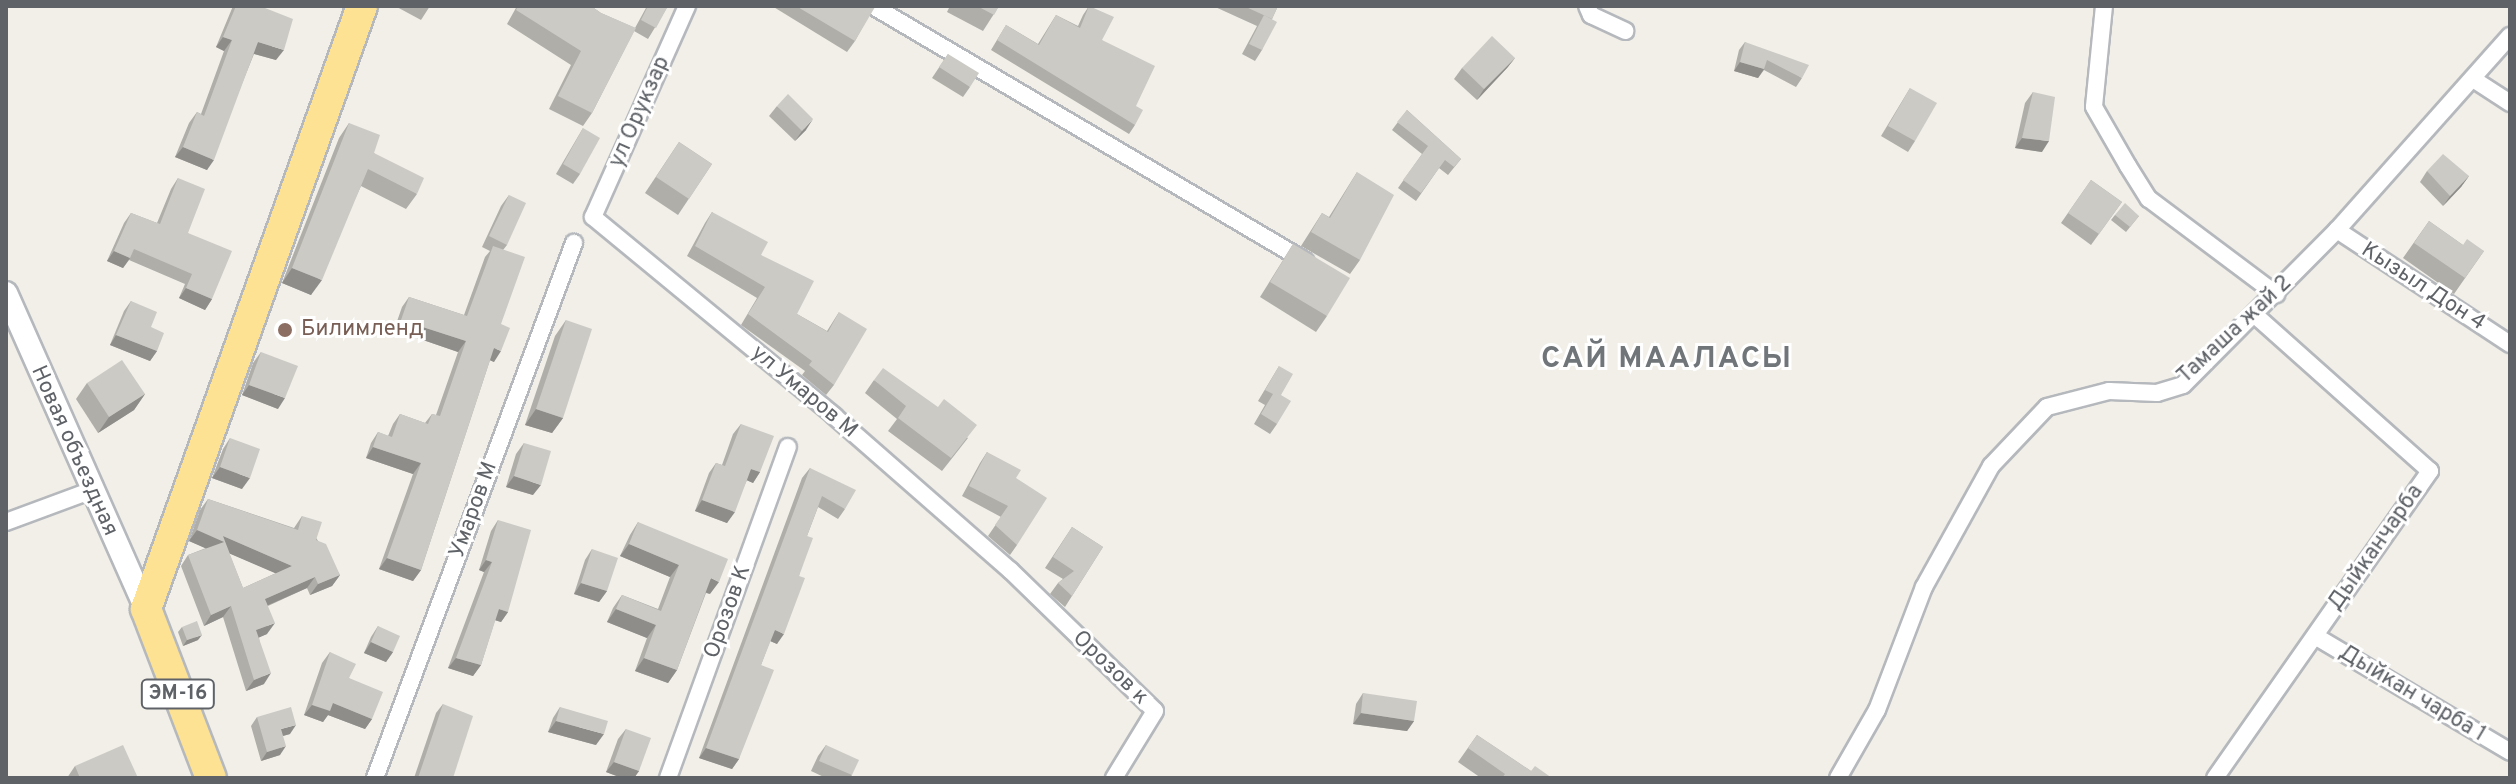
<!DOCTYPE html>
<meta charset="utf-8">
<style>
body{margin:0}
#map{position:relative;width:2516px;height:784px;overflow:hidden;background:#f1efe8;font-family:Overpass,sans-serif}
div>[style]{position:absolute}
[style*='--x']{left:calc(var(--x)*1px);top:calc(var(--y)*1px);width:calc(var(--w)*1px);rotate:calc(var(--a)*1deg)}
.roads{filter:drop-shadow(2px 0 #b5b8bc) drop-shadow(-2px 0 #b5b8bc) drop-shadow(0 2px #b5b8bc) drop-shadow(0 -2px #b5b8bc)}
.street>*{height:16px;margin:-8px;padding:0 8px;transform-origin:8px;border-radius:8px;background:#fff}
.secondary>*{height:22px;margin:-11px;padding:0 11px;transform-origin:11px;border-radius:11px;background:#fff}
.highway>*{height:30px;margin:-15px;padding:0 15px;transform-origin:15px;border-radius:15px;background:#fde293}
.wall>*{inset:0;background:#afaea9}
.shaded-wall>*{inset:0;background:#8f8d8a}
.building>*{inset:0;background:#cccac5}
.dots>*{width:22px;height:22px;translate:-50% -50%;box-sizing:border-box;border:4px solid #fff;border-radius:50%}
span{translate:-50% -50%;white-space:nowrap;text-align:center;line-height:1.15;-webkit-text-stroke:6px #fff;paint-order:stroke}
.shield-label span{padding:2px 6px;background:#fff;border:2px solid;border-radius:6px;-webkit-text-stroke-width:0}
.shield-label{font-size:20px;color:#5f6368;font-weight:700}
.street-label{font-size:22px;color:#5f6368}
.education-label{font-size:22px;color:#785e54}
.left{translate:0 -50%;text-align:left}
.district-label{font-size:30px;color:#70757a;font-weight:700;letter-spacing:2px}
.frame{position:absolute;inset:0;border:8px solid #5f6368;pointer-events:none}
</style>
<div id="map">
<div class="roads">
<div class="street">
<i style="--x:687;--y:6;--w:231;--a:114"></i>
<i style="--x:593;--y:217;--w:313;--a:39.5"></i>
<i style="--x:834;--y:416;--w:234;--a:41.2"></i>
<i style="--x:1010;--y:570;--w:202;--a:44.2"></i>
<i style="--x:1155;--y:711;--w:79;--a:121.5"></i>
<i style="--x:873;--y:6;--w:502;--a:30.55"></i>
<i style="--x:1587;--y:6;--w:10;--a:66"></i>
<i style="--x:1591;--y:15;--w:38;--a:25"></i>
<i style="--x:2104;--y:6;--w:101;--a:95.7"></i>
<i style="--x:2094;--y:107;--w:68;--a:60"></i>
<i style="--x:2128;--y:166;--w:39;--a:58"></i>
<i style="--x:2149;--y:199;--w:159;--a:36.8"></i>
<i style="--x:2473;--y:79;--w:44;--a:33"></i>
<i style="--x:2337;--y:230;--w:207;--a:33.4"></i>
<i style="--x:6;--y:522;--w:90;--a:-20.3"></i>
<i style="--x:2315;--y:636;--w:227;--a:30.7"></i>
<i style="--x:375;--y:778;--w:571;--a:-69.6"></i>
<i style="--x:668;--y:778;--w:352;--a:-70.1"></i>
<i style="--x:1838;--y:778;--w:78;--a:-60.2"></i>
<i style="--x:1877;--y:710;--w:132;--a:-69.1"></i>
<i style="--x:1924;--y:587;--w:138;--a:-61"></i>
<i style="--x:1991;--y:466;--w:81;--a:-46.5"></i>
<i style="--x:2047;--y:407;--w:64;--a:-14.5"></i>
<i style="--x:2109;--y:391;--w:48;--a:2.4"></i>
<i style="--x:2157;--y:393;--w:27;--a:-17"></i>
<i style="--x:2183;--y:385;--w:218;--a:-45.2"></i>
<i style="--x:2337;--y:230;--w:260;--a:-48.3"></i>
<i style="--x:2215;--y:778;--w:375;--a:-55"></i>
<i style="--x:2430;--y:471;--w:234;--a:-138.3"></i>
</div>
<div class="secondary">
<i style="--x:6;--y:293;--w:346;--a:66.1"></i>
</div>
<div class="highway">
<i style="--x:211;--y:778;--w:181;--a:-111"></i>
<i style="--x:146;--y:609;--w:641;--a:-70.29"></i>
</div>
</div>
<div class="wall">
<i style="clip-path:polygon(233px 6px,260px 6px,276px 60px,254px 54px,207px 170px,175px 157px,189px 123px,197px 112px,201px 114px,224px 51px,216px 47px)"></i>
<i style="clip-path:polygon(395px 6px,430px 6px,421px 20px)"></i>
<i style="clip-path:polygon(517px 6px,591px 6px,601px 13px,635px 28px,647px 6px,668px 6px,648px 39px,634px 31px,592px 113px,583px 126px,549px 109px,571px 65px,507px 24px)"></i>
<i style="clip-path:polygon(772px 6px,874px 6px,855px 41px,847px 52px)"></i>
<i style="clip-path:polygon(950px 6px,999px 6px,983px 31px,947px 12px)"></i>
<i style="clip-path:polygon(1089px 6px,1102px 40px,1136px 106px,1135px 125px,1129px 134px,991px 50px,1006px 25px,1038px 44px,1056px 15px,1078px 26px,1083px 15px)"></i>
<i style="clip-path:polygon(1213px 6px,1278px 6px,1272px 19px,1262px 50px,1255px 61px,1242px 54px,1257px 26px)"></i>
<i style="clip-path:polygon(1745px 42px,1802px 78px,1796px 87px,1764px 70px,1758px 78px,1734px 71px,1739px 50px)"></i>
<i style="clip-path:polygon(948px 54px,970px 87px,963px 97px,932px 78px)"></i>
<i style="clip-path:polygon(1515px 58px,1507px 68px,1477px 100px,1454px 79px,1462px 68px)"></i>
<i style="clip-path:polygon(1910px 88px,1915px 141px,1908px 152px,1881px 136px)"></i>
<i style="clip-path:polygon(2033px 92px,2042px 152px,2015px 148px,2025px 103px)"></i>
<i style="clip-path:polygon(777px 106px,806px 130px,795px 141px,769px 116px)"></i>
<i style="clip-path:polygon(1407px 110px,1461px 159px,1448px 175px,1439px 168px,1416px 201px,1398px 188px,1422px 154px,1392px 130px)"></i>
<i style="clip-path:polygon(349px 123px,374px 153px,417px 194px,406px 209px,361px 186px,311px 295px,282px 283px,339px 138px)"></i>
<i style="clip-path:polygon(583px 128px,580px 174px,573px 184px,556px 174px)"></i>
<i style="clip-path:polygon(679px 142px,712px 164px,678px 215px,645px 193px)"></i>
<i style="clip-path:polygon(2427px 171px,2469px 176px,2461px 187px,2443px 206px,2420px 182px)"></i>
<i style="clip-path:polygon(1357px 172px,1360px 260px,1350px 274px,1301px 246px,1322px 213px,1329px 217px)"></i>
<i style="clip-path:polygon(178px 178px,188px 233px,212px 299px,205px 310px,179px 298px,185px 284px,129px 260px,123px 268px,107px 261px,124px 223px,131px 213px,157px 223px,171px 189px)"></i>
<i style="clip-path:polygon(2091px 180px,2122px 202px,2091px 245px,2061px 223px)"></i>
<i style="clip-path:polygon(509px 195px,507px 245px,503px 250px,501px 324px,494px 362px,490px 360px,421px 570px,413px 581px,379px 569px,413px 474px,366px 458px,371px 443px,378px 432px,388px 436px,393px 424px,400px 414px,425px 423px,432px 414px,436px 415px,458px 352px,394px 330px,402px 307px,409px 297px,464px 315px,485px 257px,490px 251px,482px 247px,501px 206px)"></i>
<i style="clip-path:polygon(712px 212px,761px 255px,797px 314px,827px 331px,839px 312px,834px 385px,826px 395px,802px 375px,805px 371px,741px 325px,757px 298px,687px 256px,705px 223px)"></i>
<i style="clip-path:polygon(2115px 215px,2139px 216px,2126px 232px,2111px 220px)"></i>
<i style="clip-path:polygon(2429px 221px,2463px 245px,2484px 251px,2454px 294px,2403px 258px)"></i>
<i style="clip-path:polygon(1293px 244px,1327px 316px,1316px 332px,1260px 297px)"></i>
<i style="clip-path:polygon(131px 301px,151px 327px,157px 351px,150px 361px,110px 345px,124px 311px)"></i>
<i style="clip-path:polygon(566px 320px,563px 418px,552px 433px,525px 425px,555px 336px)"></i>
<i style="clip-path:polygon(261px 352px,278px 409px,242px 395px,253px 363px)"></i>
<i style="clip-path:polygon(1279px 366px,1281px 395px,1277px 424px,1270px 434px,1254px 424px,1265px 405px,1258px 401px)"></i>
<i style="clip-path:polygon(874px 380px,968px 438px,942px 471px,888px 431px,897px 419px,865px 393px)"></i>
<i style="clip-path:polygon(87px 383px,145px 394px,134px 410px,98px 433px,76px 399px)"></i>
<i style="clip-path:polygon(741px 424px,760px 472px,753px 483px,747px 480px,727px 523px,695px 511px,709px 473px,716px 463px,722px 465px,733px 434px)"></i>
<i style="clip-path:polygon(230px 438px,242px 489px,212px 478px,223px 449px)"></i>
<i style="clip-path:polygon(524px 443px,533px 495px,506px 487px,516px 454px)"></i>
<i style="clip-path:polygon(987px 452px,1016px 478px,1017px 545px,1010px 555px,988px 536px,1001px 517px,962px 496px,980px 463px)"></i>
<i style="clip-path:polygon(810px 468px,845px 509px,838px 519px,818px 507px,807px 536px,799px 576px,777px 644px,770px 641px,761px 665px,739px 759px,732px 769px,699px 758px,802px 478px)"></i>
<i style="clip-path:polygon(evenodd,208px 499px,294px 528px,302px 516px,340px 575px,332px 586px,310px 595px,307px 588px,268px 606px,267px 634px,259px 637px,264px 684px,246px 691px,223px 617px,204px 626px,181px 566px,188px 555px,206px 548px,189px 541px,200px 510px,208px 499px,229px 553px,276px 573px,243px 588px,229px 553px)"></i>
<i style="clip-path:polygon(498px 520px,508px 612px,501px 622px,495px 620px,481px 665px,473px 676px,448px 668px,484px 572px,479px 570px,491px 531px)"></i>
<i style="clip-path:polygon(638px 522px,710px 594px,706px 593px,677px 670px,668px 683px,635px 671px,647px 638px,607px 622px,613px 608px,622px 595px,658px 609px,670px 577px,620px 556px,630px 535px)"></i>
<i style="clip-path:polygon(1072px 527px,1103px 547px,1065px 607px,1050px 594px,1058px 583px,1063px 579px,1045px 568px)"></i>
<i style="clip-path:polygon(592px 549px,607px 591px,599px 602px,574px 594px,585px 560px)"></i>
<i style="clip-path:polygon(378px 626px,393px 652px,386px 662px,364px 653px,371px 637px)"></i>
<i style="clip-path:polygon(182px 627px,198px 640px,183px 646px,178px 632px)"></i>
<i style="clip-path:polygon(330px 652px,349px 678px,372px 719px,365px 729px,328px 715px,323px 722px,304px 715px,322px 663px)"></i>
<i style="clip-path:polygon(1363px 693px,1414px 721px,1407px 731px,1353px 724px,1356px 704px)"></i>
<i style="clip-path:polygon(443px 704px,453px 778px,414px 778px,436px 713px)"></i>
<i style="clip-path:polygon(560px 707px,596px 745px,548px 732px,553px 718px)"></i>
<i style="clip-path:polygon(257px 717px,290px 734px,283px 736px,280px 755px,261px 761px,251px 726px)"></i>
<i style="clip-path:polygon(626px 729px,639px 771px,634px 778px,622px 778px,606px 772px,618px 739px)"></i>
<i style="clip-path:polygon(1477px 735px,1531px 771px,1551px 778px,1481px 778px,1458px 762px)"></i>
<i style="clip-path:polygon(826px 745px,852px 775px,850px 778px,826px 778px,811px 771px,818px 756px)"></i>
<i style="clip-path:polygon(75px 766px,138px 778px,67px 778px)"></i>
</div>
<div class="shaded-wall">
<i style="clip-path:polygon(223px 37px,232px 40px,224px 51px,216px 47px)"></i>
<i style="clip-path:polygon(258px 42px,284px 50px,276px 60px,251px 53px)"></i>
<i style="clip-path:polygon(1515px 58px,1507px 68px,1477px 100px,1484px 89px)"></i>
<i style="clip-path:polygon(1740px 62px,1764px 69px,1758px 78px,1734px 71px)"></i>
<i style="clip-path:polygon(813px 119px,806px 130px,795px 141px,802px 131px)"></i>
<i style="clip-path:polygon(2022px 138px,2049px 141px,2042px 152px,2015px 148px)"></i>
<i style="clip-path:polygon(183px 147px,214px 160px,207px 170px,175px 157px)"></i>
<i style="clip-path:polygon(2469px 176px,2461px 187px,2443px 206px,2450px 196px)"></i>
<i style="clip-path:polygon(114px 251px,130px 258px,123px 268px,107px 261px)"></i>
<i style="clip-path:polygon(292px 268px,322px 280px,311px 295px,282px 283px)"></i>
<i style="clip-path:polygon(186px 288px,212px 299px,205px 310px,179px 298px)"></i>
<i style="clip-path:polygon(401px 320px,466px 341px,458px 352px,394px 330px)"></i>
<i style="clip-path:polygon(116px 335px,157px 351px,150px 361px,110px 345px)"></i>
<i style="clip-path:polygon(494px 348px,501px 351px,494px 362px,487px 359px)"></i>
<i style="clip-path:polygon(249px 385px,285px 398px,278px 409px,242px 395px)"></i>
<i style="clip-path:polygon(145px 394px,134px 410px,98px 433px,109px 417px)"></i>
<i style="clip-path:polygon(536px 409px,563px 418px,552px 433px,525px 425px)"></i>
<i style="clip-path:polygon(373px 447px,421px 463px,413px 474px,366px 458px)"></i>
<i style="clip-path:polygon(220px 467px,250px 478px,242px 489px,212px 478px)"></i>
<i style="clip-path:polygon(751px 469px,760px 472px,753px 483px,744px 479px)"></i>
<i style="clip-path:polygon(514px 476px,541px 485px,533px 495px,506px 487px)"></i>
<i style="clip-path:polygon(702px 500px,735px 512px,727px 523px,695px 511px)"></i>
<i style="clip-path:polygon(197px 530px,223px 536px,292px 566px,284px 577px,219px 549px,216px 553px,189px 541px)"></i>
<i style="clip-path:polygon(629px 544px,679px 565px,670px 577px,620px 556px)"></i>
<i style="clip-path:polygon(387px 558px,421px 570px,413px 581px,379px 569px)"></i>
<i style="clip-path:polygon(486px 560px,492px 562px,484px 572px,479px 570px)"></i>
<i style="clip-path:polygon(340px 575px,332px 586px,310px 595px,318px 584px)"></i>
<i style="clip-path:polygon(315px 577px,307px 588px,257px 610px,265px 599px)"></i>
<i style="clip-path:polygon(711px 578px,719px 582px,710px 594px,702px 591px)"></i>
<i style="clip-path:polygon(581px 583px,607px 591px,599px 602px,574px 594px)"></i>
<i style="clip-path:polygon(231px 606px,223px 617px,204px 626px,211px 615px)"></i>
<i style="clip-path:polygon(499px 609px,508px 612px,501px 622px,491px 619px)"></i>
<i style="clip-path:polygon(616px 609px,656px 625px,647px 638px,607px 622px)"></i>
<i style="clip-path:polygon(275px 623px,267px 634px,249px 642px,256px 630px)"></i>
<i style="clip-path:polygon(775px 630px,784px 634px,777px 644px,768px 640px)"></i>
<i style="clip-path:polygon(202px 635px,198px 640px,183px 646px,187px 640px)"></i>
<i style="clip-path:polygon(371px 642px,393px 652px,386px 662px,364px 653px)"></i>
<i style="clip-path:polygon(456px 658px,481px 665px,473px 676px,448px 668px)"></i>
<i style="clip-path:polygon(644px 658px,677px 670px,668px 683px,635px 671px)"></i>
<i style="clip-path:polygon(271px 673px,264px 684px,246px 691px,254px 680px)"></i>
<i style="clip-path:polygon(333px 703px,372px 719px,365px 729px,328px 715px,323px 722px,304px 715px,312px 705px)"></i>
<i style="clip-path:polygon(1361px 713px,1414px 721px,1407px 731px,1353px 724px)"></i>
<i style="clip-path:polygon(556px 721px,604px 734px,596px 745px,548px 732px)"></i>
<i style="clip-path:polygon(296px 725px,290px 734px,275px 738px,281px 729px)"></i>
<i style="clip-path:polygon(286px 746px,280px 755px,261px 761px,267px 752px)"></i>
<i style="clip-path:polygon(706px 748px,739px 759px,732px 769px,699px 758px)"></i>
<i style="clip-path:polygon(614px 762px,639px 771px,634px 778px,622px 778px,606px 772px)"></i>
</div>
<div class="building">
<i style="clip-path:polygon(236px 6px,260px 6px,293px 19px,284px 50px,258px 42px,214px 160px,183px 147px,197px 112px,204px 116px,232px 40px,223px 37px)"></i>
<i style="clip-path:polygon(518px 6px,591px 6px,601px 13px,636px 28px,592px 113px,558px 96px,581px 51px,516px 10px)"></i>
<i style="clip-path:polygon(648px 6px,668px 6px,656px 28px,641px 20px)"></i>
<i style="clip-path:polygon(796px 6px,874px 6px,875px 7px,855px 41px)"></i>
<i style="clip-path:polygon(977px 6px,999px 6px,994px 15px)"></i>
<i style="clip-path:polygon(1089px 6px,1114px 17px,1102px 40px,1155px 66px,1136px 106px,1143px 110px,1135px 125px,997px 40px,1006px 25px,1039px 45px,1056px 15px,1080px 28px)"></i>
<i style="clip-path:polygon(1244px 6px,1278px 6px,1272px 19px)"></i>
<i style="clip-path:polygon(1264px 15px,1277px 22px,1262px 50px,1249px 44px)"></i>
<i style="clip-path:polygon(1492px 36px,1515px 58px,1484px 89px,1462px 68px)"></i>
<i style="clip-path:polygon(1745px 42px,1809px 65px,1802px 78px,1767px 60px,1764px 69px,1740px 62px)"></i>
<i style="clip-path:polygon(948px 54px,979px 73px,970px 87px,939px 67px)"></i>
<i style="clip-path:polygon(1910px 88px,1937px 103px,1915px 141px,1888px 126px)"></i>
<i style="clip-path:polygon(2033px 92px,2055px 97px,2049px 141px,2022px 138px)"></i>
<i style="clip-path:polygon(788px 94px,813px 119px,802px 131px,777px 106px)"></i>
<i style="clip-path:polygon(1407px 110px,1461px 159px,1454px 167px,1445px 160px,1421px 193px,1403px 180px,1428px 146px,1397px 122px)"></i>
<i style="clip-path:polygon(349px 123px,380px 135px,374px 153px,424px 178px,417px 194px,368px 169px,322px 280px,292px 268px)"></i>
<i style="clip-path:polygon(583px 128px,600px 138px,580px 174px,563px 164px)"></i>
<i style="clip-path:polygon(679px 142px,712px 164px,689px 199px,656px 177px)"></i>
<i style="clip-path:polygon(2443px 154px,2469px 176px,2450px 196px,2427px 171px)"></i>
<i style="clip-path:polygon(1357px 172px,1394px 195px,1360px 260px,1311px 232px,1322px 213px,1330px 218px)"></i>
<i style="clip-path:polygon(178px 178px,205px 189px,188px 233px,232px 251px,212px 299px,186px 288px,192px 274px,134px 249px,130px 258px,114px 251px,131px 213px,160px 224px)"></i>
<i style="clip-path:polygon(2091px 180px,2122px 202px,2099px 234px,2068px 213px)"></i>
<i style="clip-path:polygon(509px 195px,526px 203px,507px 245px,489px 236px)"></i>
<i style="clip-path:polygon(2125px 203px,2139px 216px,2130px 227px,2115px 215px)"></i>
<i style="clip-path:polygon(712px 212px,768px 242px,761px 255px,814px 281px,797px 314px,828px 332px,839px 312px,867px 329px,834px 385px,809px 365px,812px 361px,748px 314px,765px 287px,695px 246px)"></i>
<i style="clip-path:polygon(2429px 221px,2463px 245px,2467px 239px,2484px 251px,2465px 278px,2414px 243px)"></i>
<i style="clip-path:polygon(1293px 244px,1350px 278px,1327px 316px,1270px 282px)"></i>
<i style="clip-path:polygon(493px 246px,525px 257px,501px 324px,510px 328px,501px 351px,494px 348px,421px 570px,387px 558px,421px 463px,373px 447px,378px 432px,392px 437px,400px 414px,428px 424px,432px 414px,440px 416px,466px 341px,401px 320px,409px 297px,467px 316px)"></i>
<i style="clip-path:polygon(131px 301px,157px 312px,151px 327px,164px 333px,157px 351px,116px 335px)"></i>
<i style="clip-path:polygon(566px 320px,592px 329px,563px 418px,536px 409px)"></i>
<i style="clip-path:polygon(261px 352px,298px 366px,285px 398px,249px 385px)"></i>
<i style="clip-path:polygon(122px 360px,145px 394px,109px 417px,87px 383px)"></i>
<i style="clip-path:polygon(1279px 366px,1293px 374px,1281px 395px,1291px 401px,1277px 424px,1261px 414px,1273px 394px,1265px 390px)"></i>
<i style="clip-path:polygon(883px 368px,938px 407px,944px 399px,977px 425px,951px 458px,898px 418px,906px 406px,874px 380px)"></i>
<i style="clip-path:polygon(741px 424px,774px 436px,760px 472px,751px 469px,735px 512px,702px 500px,716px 463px,725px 466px)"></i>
<i style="clip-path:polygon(230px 438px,260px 449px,250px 478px,220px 467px)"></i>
<i style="clip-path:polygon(524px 443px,551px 451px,541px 485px,514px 476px)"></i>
<i style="clip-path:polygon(987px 452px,1021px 470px,1016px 478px,1047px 498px,1017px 545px,995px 525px,1008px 506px,969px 486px)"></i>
<i style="clip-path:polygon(810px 468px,856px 490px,845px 509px,822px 496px,807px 536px,813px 538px,799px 576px,805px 578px,784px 634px,775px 630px,761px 665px,774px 670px,739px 759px,706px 748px)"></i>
<i style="clip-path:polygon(evenodd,208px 499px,298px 530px,302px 516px,322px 522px,316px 540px,326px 544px,340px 575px,318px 584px,315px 577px,265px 599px,275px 623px,256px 630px,271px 673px,254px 680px,231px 606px,211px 615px,188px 555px,224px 542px,197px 530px,208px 499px,223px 536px,292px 566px,243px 588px,223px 536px)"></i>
<i style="clip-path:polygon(498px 520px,531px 530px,508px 612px,499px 609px,481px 665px,456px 658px,492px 562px,486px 560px)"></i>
<i style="clip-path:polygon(638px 522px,728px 559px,719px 582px,711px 578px,677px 670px,644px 658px,656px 625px,616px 609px,622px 595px,661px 611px,679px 565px,629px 544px)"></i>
<i style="clip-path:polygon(1072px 527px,1103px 547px,1072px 596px,1058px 583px,1074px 571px,1053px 557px)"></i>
<i style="clip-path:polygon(592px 549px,618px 558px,607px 591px,581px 583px)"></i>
<i style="clip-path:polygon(197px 621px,202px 635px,187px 640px,182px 627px)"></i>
<i style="clip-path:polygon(378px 626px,400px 636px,393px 652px,371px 642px)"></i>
<i style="clip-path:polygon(330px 652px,356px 664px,349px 678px,383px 692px,372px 719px,333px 703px,330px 711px,312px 705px)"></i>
<i style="clip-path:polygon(1363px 693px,1417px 701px,1414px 721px,1361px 713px)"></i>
<i style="clip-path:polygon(443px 704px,473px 716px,453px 778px,418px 778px)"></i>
<i style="clip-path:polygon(291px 707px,296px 725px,281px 729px,286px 746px,267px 752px,257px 717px)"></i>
<i style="clip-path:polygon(560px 707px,608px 721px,604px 734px,556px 721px)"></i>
<i style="clip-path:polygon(626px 729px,651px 738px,639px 771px,614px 762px)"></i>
<i style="clip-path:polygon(1477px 735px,1531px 771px,1535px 766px,1552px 778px,1502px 778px,1505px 774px,1468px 748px)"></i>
<i style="clip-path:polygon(123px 745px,138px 778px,80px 778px,75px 766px)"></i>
<i style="clip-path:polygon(826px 745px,859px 760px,852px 775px,819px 761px)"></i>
</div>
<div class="dots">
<i style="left:285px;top:330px;background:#8d6e63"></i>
</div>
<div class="shield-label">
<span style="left:178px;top:694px">ЭМ-16</span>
</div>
<div class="street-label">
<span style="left:640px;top:112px;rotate:-66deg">ул Орукзар</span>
<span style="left:2423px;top:287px;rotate:33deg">Кызыл Дон 4</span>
<span style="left:2235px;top:330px;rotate:-43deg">Тамаша жай 2</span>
<span style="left:804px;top:392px;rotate:40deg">ул Умаров М</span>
<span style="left:74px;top:451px;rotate:66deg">Новая объездная</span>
<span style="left:474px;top:510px;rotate:-70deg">Умаров М</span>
<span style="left:2376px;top:548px;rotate:-55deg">Дыйканчарба</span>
<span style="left:728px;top:612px;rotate:-70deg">Орозов К</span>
<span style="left:1110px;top:668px;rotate:44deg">Орозов к</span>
<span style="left:2412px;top:694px;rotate:31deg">Дыйкан чарба 1</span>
</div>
<div class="education-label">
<span class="left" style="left:301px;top:330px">Билимленд</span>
</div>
<div class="district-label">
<span style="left:1667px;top:360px">САЙ МААЛАСЫ</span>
</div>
<div class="frame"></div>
</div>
